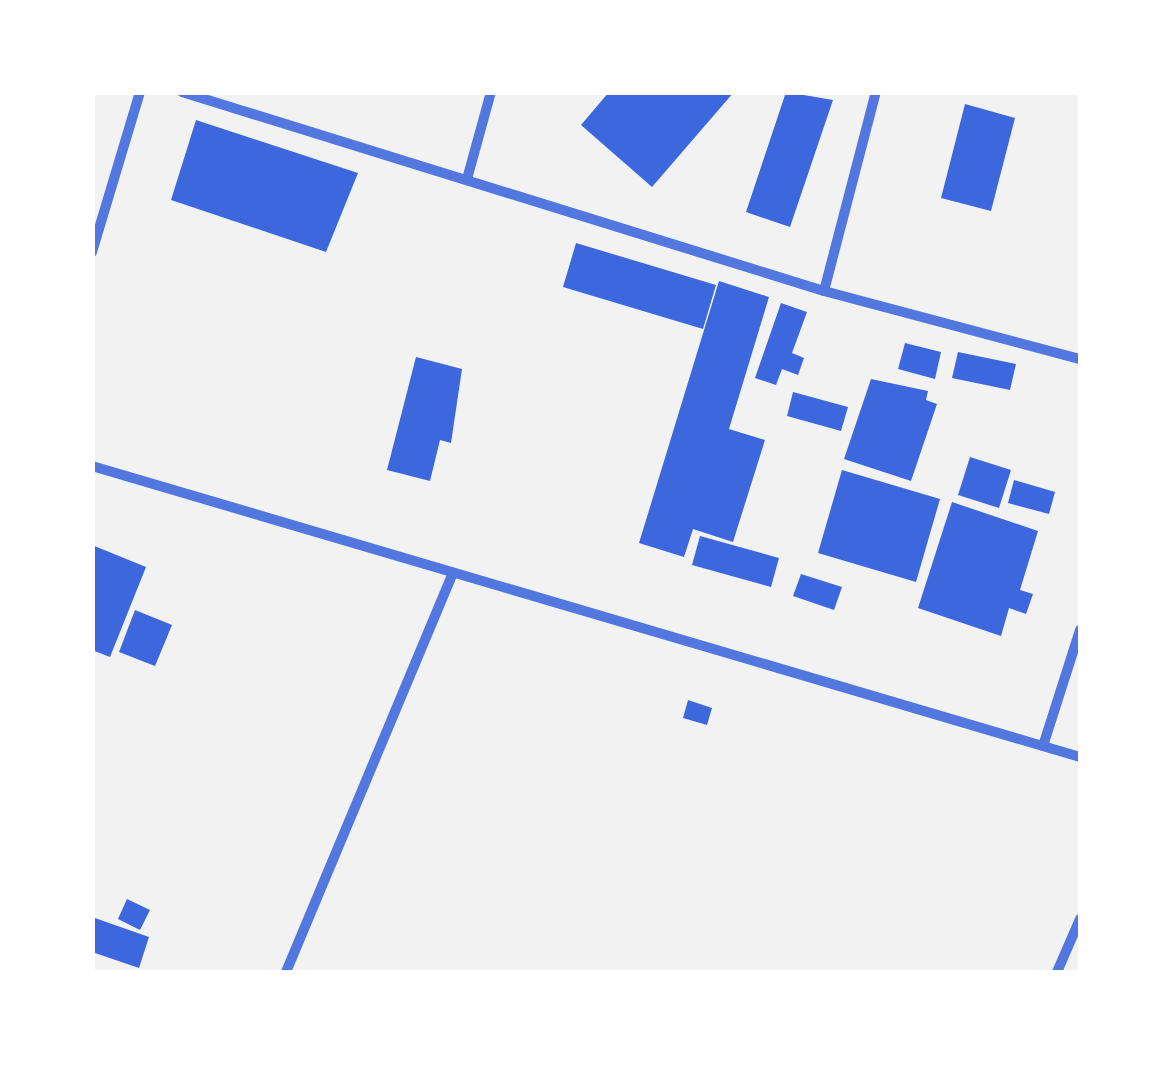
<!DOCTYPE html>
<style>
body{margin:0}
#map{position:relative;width:1173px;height:1065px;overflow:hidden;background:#f2f2f2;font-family:"Fira Sans Condensed",sans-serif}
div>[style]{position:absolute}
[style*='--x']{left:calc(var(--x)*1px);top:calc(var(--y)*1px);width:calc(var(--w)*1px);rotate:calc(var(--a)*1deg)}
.building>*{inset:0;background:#3d67dc}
.minor>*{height:10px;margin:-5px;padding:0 5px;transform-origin:5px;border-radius:5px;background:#5277de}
span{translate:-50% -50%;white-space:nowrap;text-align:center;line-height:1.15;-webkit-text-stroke:10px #fff;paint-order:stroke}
.frame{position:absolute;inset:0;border:95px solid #fff;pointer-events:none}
</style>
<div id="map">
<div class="building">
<i style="clip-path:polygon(609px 92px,734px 92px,652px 187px,581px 125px)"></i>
<i style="clip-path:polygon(786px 92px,833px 100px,790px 227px,746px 212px)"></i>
<i style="clip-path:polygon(965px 104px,1015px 118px,991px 211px,941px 198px)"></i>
<i style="clip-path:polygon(196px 120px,358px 173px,326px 252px,171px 200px)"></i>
<i style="clip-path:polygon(576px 243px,716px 285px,703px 329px,563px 287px)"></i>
<i style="clip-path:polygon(719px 281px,769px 297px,729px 429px,765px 440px,733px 542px,693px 529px,684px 557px,639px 543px)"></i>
<i style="clip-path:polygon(781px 303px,807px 312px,792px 353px,804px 358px,798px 375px,782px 369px,776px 385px,755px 378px)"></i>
<i style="clip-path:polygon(905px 343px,941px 352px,935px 379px,898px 369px)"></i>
<i style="clip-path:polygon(958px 352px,1016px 364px,1010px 390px,952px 378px)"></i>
<i style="clip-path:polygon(416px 357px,462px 369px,451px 443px,440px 440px,430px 481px,387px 470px)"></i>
<i style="clip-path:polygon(871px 379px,928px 391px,926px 400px,937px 404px,911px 481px,844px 459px)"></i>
<i style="clip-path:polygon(793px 392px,848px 407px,841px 431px,787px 416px)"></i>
<i style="clip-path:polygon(970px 457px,1011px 470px,999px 508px,958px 495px)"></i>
<i style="clip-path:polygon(842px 470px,940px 499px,916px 582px,818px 553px)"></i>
<i style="clip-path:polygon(1014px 480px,1055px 492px,1049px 514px,1008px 503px)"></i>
<i style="clip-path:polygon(952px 502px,1038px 531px,1020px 590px,1033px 594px,1026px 614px,1009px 608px,1001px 636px,918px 608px)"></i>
<i style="clip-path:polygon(700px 536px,779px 558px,771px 587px,692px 565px)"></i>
<i style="clip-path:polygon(92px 545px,146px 567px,110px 657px,92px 650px)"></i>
<i style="clip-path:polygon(801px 574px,842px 587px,834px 610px,793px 596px)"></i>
<i style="clip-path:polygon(135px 610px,172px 625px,155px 666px,119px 652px)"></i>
<i style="clip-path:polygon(688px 700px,712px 708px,707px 725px,683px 718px)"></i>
<i style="clip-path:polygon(127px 899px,150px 910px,140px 930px,118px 919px)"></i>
<i style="clip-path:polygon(92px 917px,149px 937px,139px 968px,92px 952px)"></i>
</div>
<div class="minor">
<i style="--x:182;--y:92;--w:672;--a:17.22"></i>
<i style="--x:824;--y:291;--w:265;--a:14.9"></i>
<i style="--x:467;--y:179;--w:90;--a:-74.6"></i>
<i style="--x:92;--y:252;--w:167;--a:-73.3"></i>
<i style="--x:824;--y:291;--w:206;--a:-75.4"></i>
<i style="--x:92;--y:466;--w:1030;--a:16.41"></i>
<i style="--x:1043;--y:746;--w:122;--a:-72.3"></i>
<i style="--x:286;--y:972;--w:429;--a:-67.3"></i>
<i style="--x:1057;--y:972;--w:58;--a:-66.5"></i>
</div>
<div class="frame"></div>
</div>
